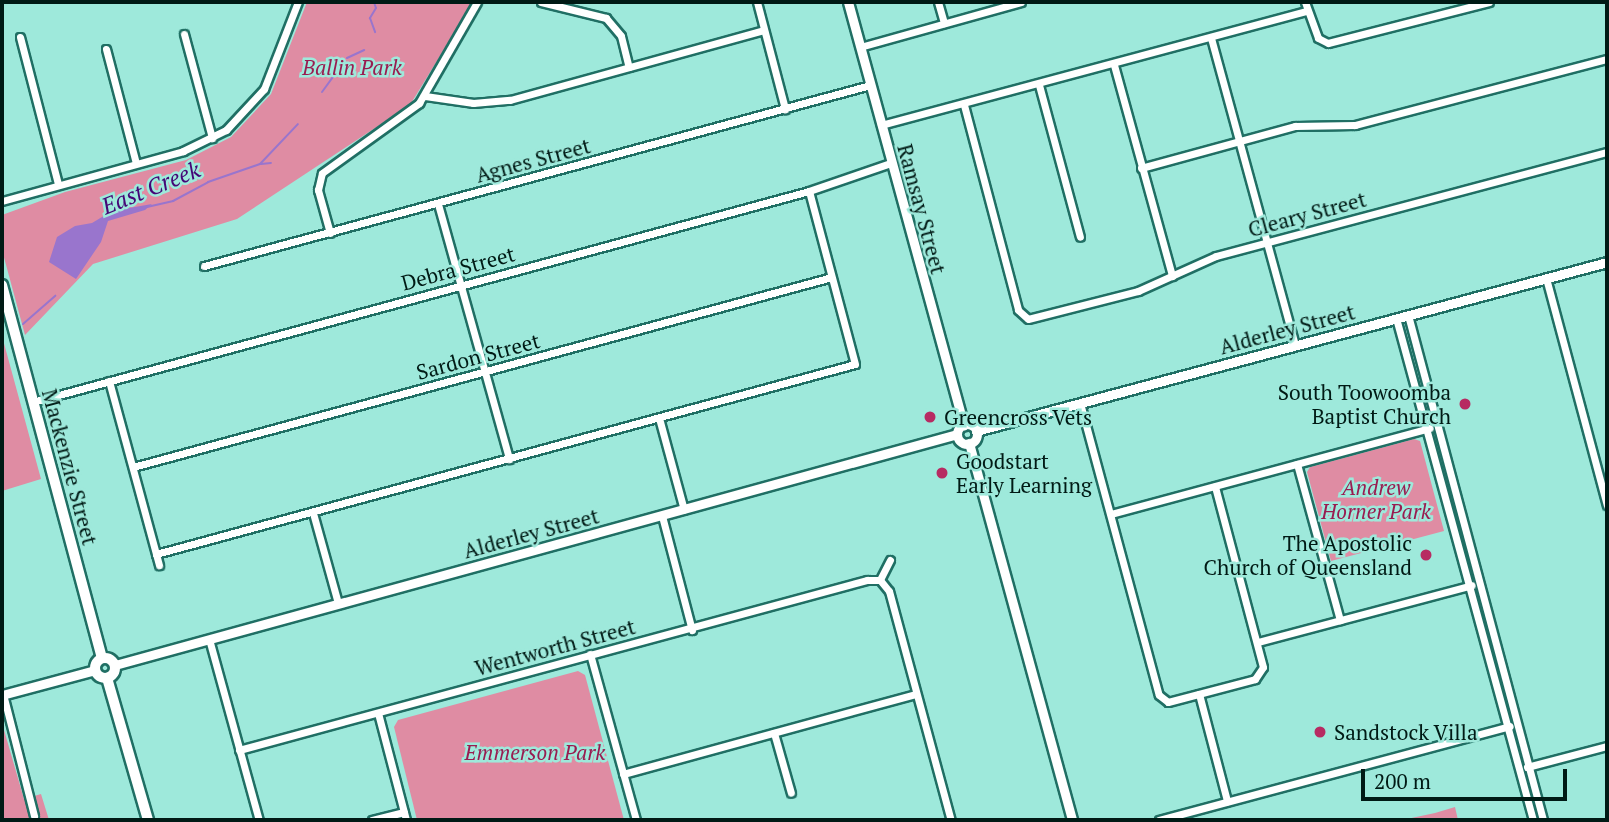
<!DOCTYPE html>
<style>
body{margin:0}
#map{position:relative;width:1609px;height:822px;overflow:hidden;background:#9ee9db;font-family:"PT Serif",serif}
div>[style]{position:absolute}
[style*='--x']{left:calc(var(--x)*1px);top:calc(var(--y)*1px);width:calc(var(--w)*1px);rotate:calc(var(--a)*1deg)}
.green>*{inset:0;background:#df8ca3}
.water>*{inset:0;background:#9975cd}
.stream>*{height:2px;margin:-1px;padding:0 1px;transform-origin:1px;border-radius:1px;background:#9975cd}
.roads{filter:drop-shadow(2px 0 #206f64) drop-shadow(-2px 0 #206f64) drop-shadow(0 2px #206f64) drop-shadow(0 -2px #206f64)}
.minor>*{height:7px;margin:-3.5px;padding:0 3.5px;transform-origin:3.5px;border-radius:3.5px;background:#fff}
.tertiary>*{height:9px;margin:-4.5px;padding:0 4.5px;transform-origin:4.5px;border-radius:4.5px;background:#fff}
.tertiary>.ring{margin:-4.5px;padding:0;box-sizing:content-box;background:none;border:9px solid #fff;border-radius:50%}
.secondary>*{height:10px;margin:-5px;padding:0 5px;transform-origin:5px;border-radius:5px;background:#fff}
.secondary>.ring{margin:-5px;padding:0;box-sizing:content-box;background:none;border:10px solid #fff;border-radius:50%}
.dots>*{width:19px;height:19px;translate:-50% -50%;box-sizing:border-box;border:4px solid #9ee9db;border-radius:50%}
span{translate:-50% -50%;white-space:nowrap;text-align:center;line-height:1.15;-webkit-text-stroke:5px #9ee9db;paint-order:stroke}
.park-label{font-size:21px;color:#991c50;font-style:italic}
.street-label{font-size:21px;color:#001a15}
.poi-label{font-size:21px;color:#001a15}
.right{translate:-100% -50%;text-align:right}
.left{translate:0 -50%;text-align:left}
.water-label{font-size:23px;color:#450676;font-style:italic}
.frame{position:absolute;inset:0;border:4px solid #001a15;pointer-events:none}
.scale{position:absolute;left:1361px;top:769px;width:206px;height:32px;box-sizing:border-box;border:4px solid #001a15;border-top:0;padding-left:9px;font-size:21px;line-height:24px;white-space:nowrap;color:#001a15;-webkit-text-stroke:5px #9ee9db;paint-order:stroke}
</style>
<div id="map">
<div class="green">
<i style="clip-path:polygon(307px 2px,473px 2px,410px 105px,237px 219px,93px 264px,25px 335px,2px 250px,2px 215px,65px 192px,186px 160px,231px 137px,271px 94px)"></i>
<i style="clip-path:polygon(2px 336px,41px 479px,2px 491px)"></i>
<i style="clip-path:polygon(1414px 439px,1420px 441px,1444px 531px,1331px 561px,1307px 472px,1310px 467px)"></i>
<i style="clip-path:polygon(578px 671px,585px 675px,624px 820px,417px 820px,394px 727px,398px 720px)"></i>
<i style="clip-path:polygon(2px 723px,24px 799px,41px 794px,49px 820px,2px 820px)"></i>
<i style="clip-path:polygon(1455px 807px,1458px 820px,1402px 820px,1435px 813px)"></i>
</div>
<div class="water">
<i style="clip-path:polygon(152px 204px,145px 210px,108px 221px,101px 242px,76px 279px,49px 262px,57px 237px,75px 226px,92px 223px,112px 211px)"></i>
</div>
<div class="stream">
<i style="--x:374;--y:2;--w:6;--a:72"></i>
<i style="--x:376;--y:8;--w:12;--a:121"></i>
<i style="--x:370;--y:18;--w:15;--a:70"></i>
<i style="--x:347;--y:58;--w:19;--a:-25"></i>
<i style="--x:322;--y:92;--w:24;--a:-54"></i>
<i style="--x:261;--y:164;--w:10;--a:-6"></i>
<i style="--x:147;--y:207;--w:27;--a:-13"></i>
<i style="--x:173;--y:201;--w:40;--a:-28"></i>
<i style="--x:208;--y:182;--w:55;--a:-19.1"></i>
<i style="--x:260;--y:164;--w:55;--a:-46.5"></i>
<i style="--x:23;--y:324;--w:43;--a:-41.2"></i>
</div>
<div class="roads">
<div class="minor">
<i style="--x:541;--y:2;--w:67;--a:13.8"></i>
<i style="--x:606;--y:18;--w:23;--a:50"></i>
<i style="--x:621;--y:36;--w:32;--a:76"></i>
<i style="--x:757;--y:2;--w:111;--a:75.3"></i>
<i style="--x:938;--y:2;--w:22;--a:74"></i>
<i style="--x:1305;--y:2;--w:38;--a:70"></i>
<i style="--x:1318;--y:38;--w:11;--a:27"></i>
<i style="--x:1328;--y:43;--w:166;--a:-14.3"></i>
<i style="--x:184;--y:34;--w:108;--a:74.9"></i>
<i style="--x:20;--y:37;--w:152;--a:75.5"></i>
<i style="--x:1211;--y:38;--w:318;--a:74.7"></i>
<i style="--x:860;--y:47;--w:167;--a:-15.6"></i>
<i style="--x:106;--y:49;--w:118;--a:75.3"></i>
<i style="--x:1114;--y:65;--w:219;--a:74.6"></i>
<i style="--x:1039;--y:85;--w:157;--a:74.9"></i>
<i style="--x:425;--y:96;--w:49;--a:8.3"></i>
<i style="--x:473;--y:103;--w:37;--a:-5"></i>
<i style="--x:510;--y:100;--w:263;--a:-15.4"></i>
<i style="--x:964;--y:105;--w:212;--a:75.2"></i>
<i style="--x:1018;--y:310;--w:13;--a:42"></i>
<i style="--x:1028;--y:319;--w:114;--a:-14.3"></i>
<i style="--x:1138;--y:291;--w:85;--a:-24.2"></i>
<i style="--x:1216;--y:256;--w:405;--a:-14.9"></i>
<i style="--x:881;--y:125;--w:441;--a:-15"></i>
<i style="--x:1141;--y:168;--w:160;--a:-15.3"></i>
<i style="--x:1295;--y:126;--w:60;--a:-1"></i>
<i style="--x:1355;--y:125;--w:260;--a:-14.7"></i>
<i style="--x:2;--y:201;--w:188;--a:-15.4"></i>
<i style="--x:183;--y:151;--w:48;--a:-26"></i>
<i style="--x:226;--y:130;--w:56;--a:-47.2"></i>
<i style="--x:264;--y:89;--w:93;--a:-68.7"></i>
<i style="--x:438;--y:204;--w:265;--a:74.4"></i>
<i style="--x:330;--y:233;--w:45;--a:-105.6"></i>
<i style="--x:318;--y:190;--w:17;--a:-77"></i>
<i style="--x:322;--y:173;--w:120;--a:-35.8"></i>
<i style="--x:419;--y:103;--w:116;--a:-60.1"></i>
<i style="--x:204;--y:266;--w:690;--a:-15.2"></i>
<i style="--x:1546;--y:278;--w:235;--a:75"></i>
<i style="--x:1408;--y:315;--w:523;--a:75.03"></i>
<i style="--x:1396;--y:318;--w:520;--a:74.74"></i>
<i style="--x:109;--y:381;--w:191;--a:74.8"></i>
<i style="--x:33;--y:402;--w:804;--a:-15.21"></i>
<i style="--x:809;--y:191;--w:87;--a:-18.9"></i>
<i style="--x:1080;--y:403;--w:302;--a:74.9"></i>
<i style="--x:1159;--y:695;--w:11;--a:38"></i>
<i style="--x:1168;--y:702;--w:90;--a:-14.8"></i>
<i style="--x:1255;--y:679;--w:14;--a:-56"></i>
<i style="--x:1263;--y:667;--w:187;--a:-104.9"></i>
<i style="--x:659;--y:418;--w:95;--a:74.8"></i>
<i style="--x:1297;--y:464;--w:162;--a:74.6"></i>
<i style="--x:133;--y:467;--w:724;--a:-15.21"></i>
<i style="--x:313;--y:513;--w:93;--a:74.5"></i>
<i style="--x:1111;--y:514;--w:330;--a:-15.1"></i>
<i style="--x:662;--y:516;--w:118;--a:75.3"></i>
<i style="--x:156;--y:554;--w:724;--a:-15.21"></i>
<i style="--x:855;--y:364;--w:179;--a:-104.9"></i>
<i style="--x:890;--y:560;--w:22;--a:117"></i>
<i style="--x:880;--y:580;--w:14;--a:51"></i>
<i style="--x:889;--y:591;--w:237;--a:74.9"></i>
<i style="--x:209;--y:639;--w:188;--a:74.6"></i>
<i style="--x:1258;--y:642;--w:221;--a:-14.9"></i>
<i style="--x:590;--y:654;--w:172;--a:74.5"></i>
<i style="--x:3;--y:694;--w:126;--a:75.7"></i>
<i style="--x:1199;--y:694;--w:111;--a:75.3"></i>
<i style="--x:378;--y:713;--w:111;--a:75.3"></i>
<i style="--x:774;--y:733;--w:62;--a:74.2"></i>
<i style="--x:239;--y:750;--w:651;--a:-15.15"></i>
<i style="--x:867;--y:580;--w:13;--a:0"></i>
<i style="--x:1527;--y:767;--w:83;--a:-14.7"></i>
<i style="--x:623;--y:774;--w:303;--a:-15.3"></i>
<i style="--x:372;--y:820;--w:33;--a:-14"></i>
<i style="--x:1159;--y:820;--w:363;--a:-15"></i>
</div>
<div class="tertiary">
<i style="--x:848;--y:2;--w:439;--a:74.7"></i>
<i class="ring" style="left:957px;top:424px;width:11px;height:11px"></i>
<i style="--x:976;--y:431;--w:653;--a:-14.99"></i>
<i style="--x:969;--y:443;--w:391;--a:74.7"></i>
<i style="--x:115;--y:665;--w:873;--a:-15.34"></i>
<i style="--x:2;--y:695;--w:96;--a:-15"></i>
</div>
<div class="secondary">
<i style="--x:2;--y:285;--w:386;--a:75"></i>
<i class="ring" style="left:95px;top:658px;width:10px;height:10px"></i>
<i style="--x:107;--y:678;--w:148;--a:73.9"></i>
</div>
</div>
<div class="dots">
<i style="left:1465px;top:404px;background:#b72b62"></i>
<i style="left:930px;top:417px;background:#b72b62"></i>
<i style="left:942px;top:473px;background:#b72b62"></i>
<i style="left:1426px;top:555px;background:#b72b62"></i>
<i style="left:1320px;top:732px;background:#b72b62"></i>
</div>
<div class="park-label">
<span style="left:352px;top:67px">Ballin Park</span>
<span style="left:1376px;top:499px">Andrew<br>Horner Park</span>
<span style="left:535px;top:752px">Emmerson Park</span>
</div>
<div class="street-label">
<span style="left:533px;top:160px;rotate:-15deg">Agnes Street</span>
<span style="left:922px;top:209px;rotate:75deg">Ramsay Street</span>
<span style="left:1307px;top:214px;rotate:-15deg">Cleary Street</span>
<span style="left:458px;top:268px;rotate:-15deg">Debra Street</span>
<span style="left:1287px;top:329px;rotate:-15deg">Alderley Street</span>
<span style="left:478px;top:356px;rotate:-15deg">Sardon Street</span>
<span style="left:70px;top:467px;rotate:75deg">Mackenzie Street</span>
<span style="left:531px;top:533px;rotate:-15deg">Alderley Street</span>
<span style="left:555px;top:647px;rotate:-15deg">Wentworth Street</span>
</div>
<div class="poi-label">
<span class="right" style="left:1451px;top:404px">South Toowoomba<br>Baptist Church</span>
<span class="left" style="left:944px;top:417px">Greencross Vets</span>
<span class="left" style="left:956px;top:473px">Goodstart<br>Early Learning</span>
<span class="right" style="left:1412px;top:555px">The Apostolic<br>Church of Queensland</span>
<span class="left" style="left:1334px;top:732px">Sandstock Villa</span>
</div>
<div class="water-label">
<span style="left:151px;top:188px;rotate:-22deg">East Creek</span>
</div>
<div class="frame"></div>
<div class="scale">200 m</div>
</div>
